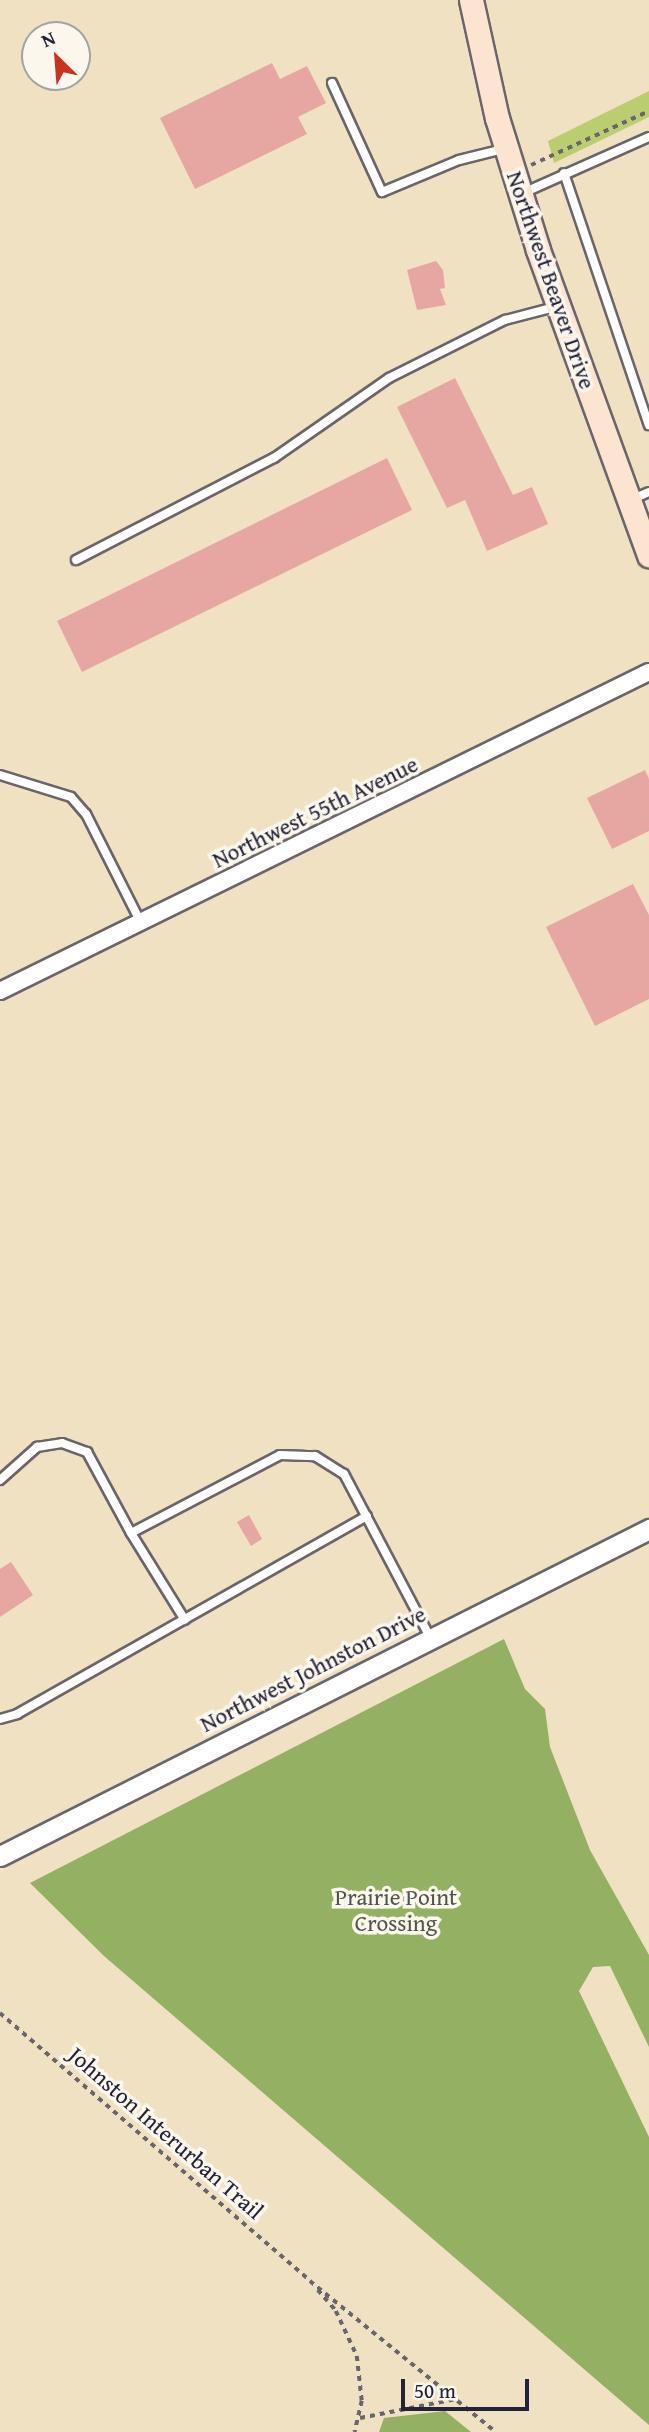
<!DOCTYPE html>
<style>
body{margin:0}
#map{position:relative;width:649px;height:2432px;overflow:hidden;background:#efe1c2;font-family:"Gentium Book Plus",serif}
div>[style]{position:absolute}
[style*='--x']{left:calc(var(--x)*1px);top:calc(var(--y)*1px);width:calc(var(--w)*1px);rotate:calc(var(--a)*1deg)}
.green>*{inset:0;background:#bbcd71}
.forest>*{inset:0;background:#94b063}
.building>*{inset:0;background:#e6a7a3}
.path>*{height:3.5px;margin-top:-1.75px;transform-origin:0;background:repeating-linear-gradient(90deg,#6a656a 0 5px,transparent 0 10px)}
.roads{filter:drop-shadow(2px 0 #6a656a) drop-shadow(-2px 0 #6a656a) drop-shadow(0 2px #6a656a) drop-shadow(0 -2px #6a656a)}
.service>*{height:8px;margin:-4px;padding:0 4px;transform-origin:4px;border-radius:4px;background:#fff}
.minor>*{height:16px;margin:-8px;padding:0 8px;transform-origin:8px;border-radius:8px;background:#fff}
.tertiary>*{height:19px;margin:-9.5px;padding:0 9.5px;transform-origin:9.5px;border-radius:9.5px;background:#fff}
.secondary>*{height:23px;margin:-11.5px;padding:0 11.5px;transform-origin:11.5px;border-radius:11.5px;background:#fde4d1}
span{translate:-50% -50%;white-space:nowrap;text-align:center;line-height:1.15;-webkit-text-stroke:7px #fbf7ec;paint-order:stroke}
.street-label{font-size:23px;color:#22223b}
.park-label{font-size:23px;color:#50554b}
.north{position:absolute;left:21px;top:21px;width:70px;height:70px;box-sizing:border-box;background:#fbf7ec;border:2px solid #a4a2a5;border-radius:50%;rotate:335deg;font-size:19px;font-weight:700;line-height:28px;text-align:center;color:#22223b}
.north::after{content:'';display:block;margin:auto;width:24px;height:32px;background:#c8321e;clip-path:polygon(50% 0,100% 100%,50% 72%,0 100%)}
.scale{position:absolute;left:401px;top:2379px;width:128px;height:32px;box-sizing:border-box;border:4px solid #22223b;border-top:0;padding-left:9px;font-size:21px;line-height:24px;white-space:nowrap;color:#22223b;-webkit-text-stroke:5px #fbf7ec;paint-order:stroke}
</style>
<div id="map">
<div class="green">
<i style="clip-path:polygon(649px 91px,649px 117px,554px 163px,548px 141px)"></i>
</div>
<div class="forest">
<i style="clip-path:polygon(504px 1639px,525px 1689px,545px 1709px,550px 1747px,590px 1850px,649px 1955px,649px 2047px,610px 1966px,593px 1967px,579px 1991px,649px 2137px,649px 2425px,104px 1956px,30px 1883px)"></i>
<i style="clip-path:polygon(445px 2411px,471px 2432px,379px 2432px,384px 2418px)"></i>
</div>
<div class="building">
<i style="clip-path:polygon(272px 63px,280px 79px,307px 66px,326px 103px,298px 117px,307px 134px,195px 189px,160px 118px)"></i>
<i style="clip-path:polygon(436px 261px,443px 270px,445px 288px,440px 289px,446px 305px,417px 310px,407px 270px)"></i>
<i style="clip-path:polygon(455px 378px,513px 495px,532px 487px,548px 524px,487px 551px,465px 500px,447px 508px,397px 407px)"></i>
<i style="clip-path:polygon(387px 458px,412px 510px,82px 672px,57px 621px)"></i>
<i style="clip-path:polygon(645px 770px,649px 779px,649px 831px,612px 849px,587px 798px)"></i>
<i style="clip-path:polygon(633px 884px,649px 915px,649px 999px,595px 1026px,546px 927px)"></i>
<i style="clip-path:polygon(249px 1515px,262px 1539px,251px 1546px,237px 1522px)"></i>
<i style="clip-path:polygon(11px 1562px,33px 1595px,0 1617px,0 1569px)"></i>
</div>
<div class="path">
<i style="--x:531;--y:165;--w:130;--a:-24.6"></i>
<i style="--x:0;--y:2013;--w:410;--a:40.8"></i>
<i style="--x:310;--y:2281;--w:240;--a:39.1"></i>
<i style="--x:318;--y:2290;--w:28;--a:49"></i>
<i style="--x:336;--y:2311;--w:50;--a:65"></i>
<i style="--x:357;--y:2356;--w:45;--a:83.7"></i>
<i style="--x:362;--y:2401;--w:32;--a:103"></i>
<i style="--x:360;--y:2418;--w:98;--a:-11.2"></i>
</div>
<div class="roads">
<div class="service">
<i style="--x:332;--y:83;--w:120;--a:65.4"></i>
<i style="--x:382;--y:192;--w:83;--a:-22.6"></i>
<i style="--x:459;--y:160;--w:45;--a:-14"></i>
<i style="--x:564;--y:173;--w:266;--a:71.4"></i>
<i style="--x:523;--y:193;--w:138;--a:-24"></i>
<i style="--x:633;--y:499;--w:17;--a:-24"></i>
<i style="--x:76;--y:560;--w:223;--a:-27.3"></i>
<i style="--x:274;--y:458;--w:140;--a:-34.8"></i>
<i style="--x:389;--y:378;--w:130;--a:-26.6"></i>
<i style="--x:505;--y:320;--w:52;--a:-14.6"></i>
<i style="--x:0;--y:775;--w:74;--a:17.2"></i>
<i style="--x:71;--y:797;--w:23;--a:49"></i>
<i style="--x:86;--y:814;--w:122;--a:63.2"></i>
<i style="--x:0;--y:1480;--w:50;--a:-41.7"></i>
<i style="--x:37;--y:1447;--w:25;--a:-9"></i>
<i style="--x:62;--y:1443;--w:27;--a:20"></i>
<i style="--x:87;--y:1452;--w:92;--a:61.5"></i>
<i style="--x:131;--y:1533;--w:168;--a:-27.6"></i>
<i style="--x:280;--y:1455;--w:35;--a:2"></i>
<i style="--x:315;--y:1456;--w:34;--a:32"></i>
<i style="--x:344;--y:1474;--w:184;--a:62.2"></i>
<i style="--x:131;--y:1533;--w:102;--a:58.2"></i>
<i style="--x:0;--y:1719;--w:18;--a:-16"></i>
<i style="--x:17;--y:1714;--w:402;--a:-29.5"></i>
</div>
<div class="minor">
<i style="--x:0;--y:991;--w:723;--a:-26.18"></i>
</div>
<div class="tertiary">
<i style="--x:0;--y:1856;--w:727;--a:-26.74"></i>
</div>
<div class="secondary">
<i style="--x:471;--y:0;--w:121;--a:77.6"></i>
<i style="--x:497;--y:118;--w:138;--a:72.7"></i>
<i style="--x:538;--y:250;--w:325;--a:70"></i>
</div>
</div>
<div class="street-label">
<span style="left:551px;top:280px;rotate:71deg">Northwest Beaver Drive</span>
<span style="left:315px;top:812px;rotate:-26deg">Northwest 55th Avenue</span>
<span style="left:313px;top:1669px;rotate:-27deg">Northwest Johnston Drive</span>
<span style="left:166px;top:2133px;rotate:41deg">Johnston Interurban Trail</span>
</div>
<div class="park-label">
<span style="left:396px;top:1910px">Prairie Point<br>Crossing</span>
</div>
<div class="north">N</div>
<div class="scale">50 m</div>
</div>
